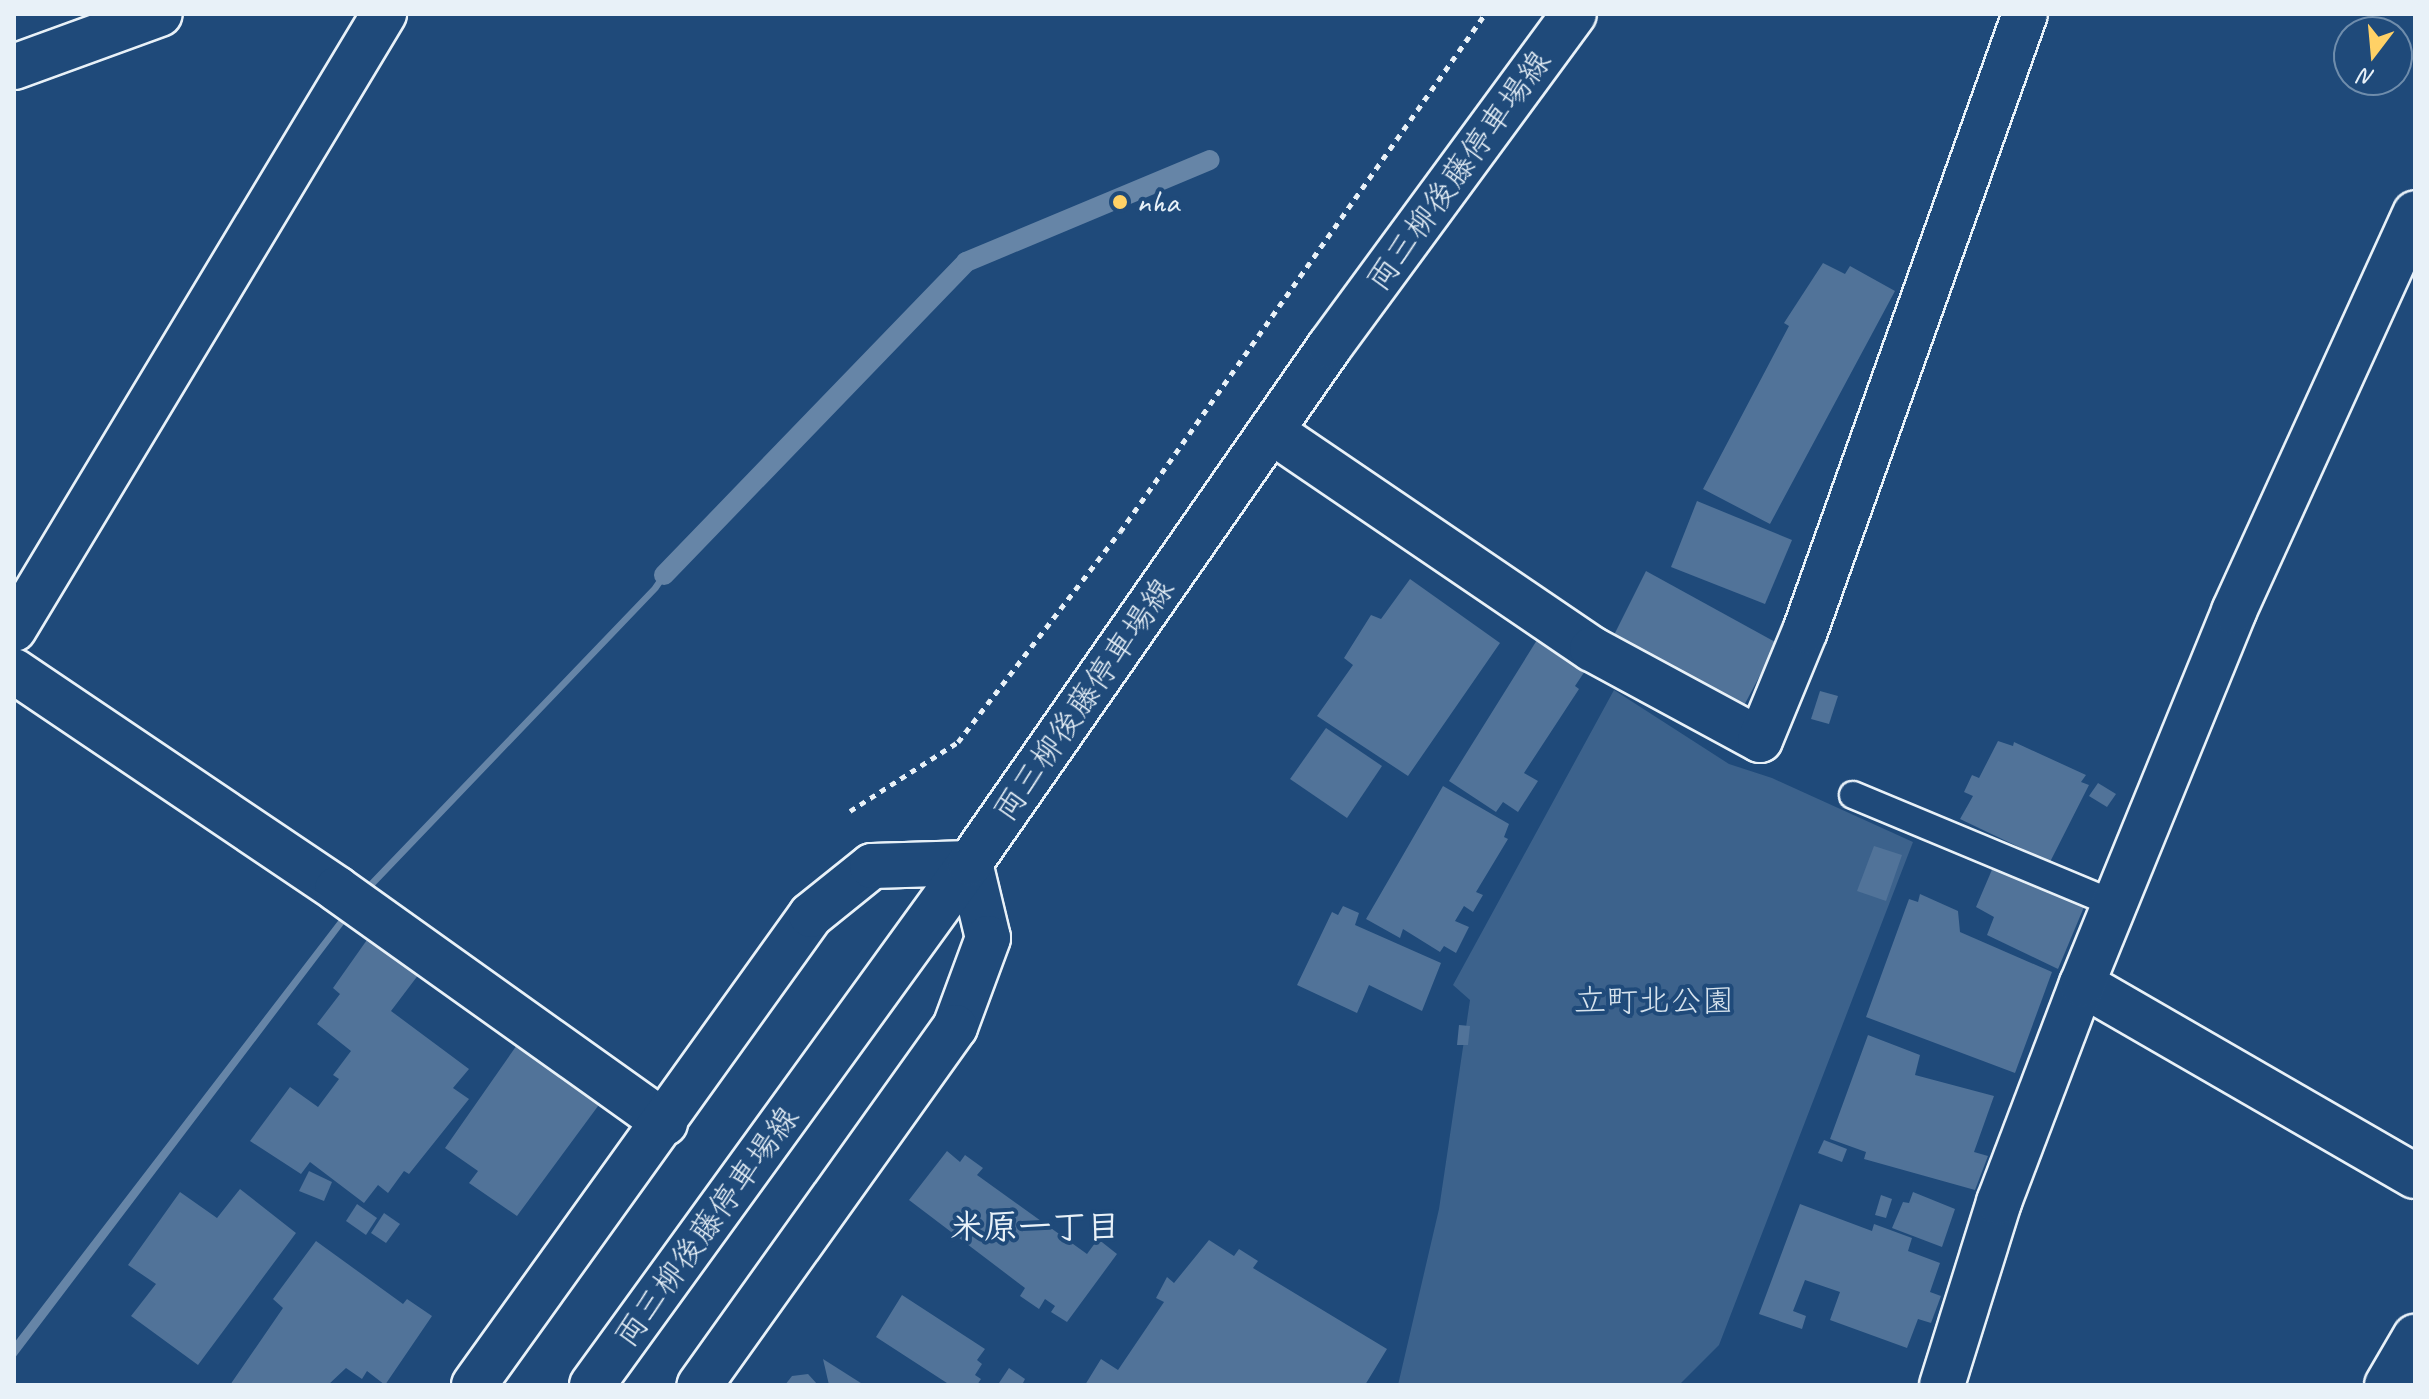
<!DOCTYPE html>
<meta charset="utf-8">
<style>
body{margin:0}
#map{position:relative;width:2429px;height:1399px;overflow:hidden;background:#1f4a7a;font-family:Caveat,"Klee One",sans-serif}
div>[style]{position:absolute}
[style*='--x']{left:calc(var(--x)*1px);top:calc(var(--y)*1px);width:calc(var(--w)*1px);rotate:calc(var(--a)*1deg)}
.green>*{inset:0;background:#3c628c}
.water>*{inset:0;background:#6685a7}
.stream>*{height:20px;margin:-10px;padding:0 10px;transform-origin:10px;border-radius:10px;background:#6685a7}
.building>*{inset:0;background:#517399}
.path>*{height:5px;margin-top:-2.5px;transform-origin:0;background:repeating-linear-gradient(90deg,#e8f1f8 0 6px,transparent 0 12px)}
.roads{filter:drop-shadow(2px 0 #e8f1f8) drop-shadow(-2px 0 #e8f1f8) drop-shadow(0 2px #e8f1f8) drop-shadow(0 -2px #e8f1f8)}
.lane>*{height:26px;margin:-13px;padding:0 13px;transform-origin:13px;border-radius:13px;background:#1f4a7a}
.street>*{height:44px;margin:-22px;padding:0 22px;transform-origin:22px;border-radius:22px;background:#1f4a7a}
.secondary>*{height:44px;margin:-22px;padding:0 22px;transform-origin:22px;border-radius:22px;background:#1f4a7a}
.dots>*{width:22px;height:22px;translate:-50% -50%;box-sizing:border-box;border:4px solid #1f4a7a;border-radius:50%}
span{translate:-50% -50%;white-space:nowrap;text-align:center;line-height:1.15;-webkit-text-stroke:8px #1f4a7a;paint-order:stroke}
.street-label{font-size:32px;color:#e8f1f8}
.poi-label{font-size:32px;color:#e8f1f8}
.left{translate:0 -50%;text-align:left}
.park-label{font-size:32px;color:#d7e3ed}
.neighbourhood-label{font-size:34px;color:#e8f1f8;font-weight:700}
.frame{position:absolute;inset:0;border:16px solid #e8f1f8;pointer-events:none}
.north{position:absolute;left:2333px;top:16px;width:80px;height:80px;box-sizing:border-box;background:#1f4a7a;border:2px solid #6f8dac;border-radius:50%;rotate:196deg;font-size:22px;font-weight:700;line-height:32px;text-align:center;color:#e8f1f8}
.north::after{content:'';display:block;margin:auto;width:28px;height:36px;background:#ffd166;clip-path:polygon(50% 0,100% 100%,50% 72%,0 100%)}
</style>
<div id="map">
<div class="green">
<i style="clip-path:polygon(1614px 690px,1729px 764px,1772px 778px,1913px 842px,1719px 1345px,1679px 1385px,1398px 1385px,1439px 1209px,1470px 1000px,1453px 985px)"></i>
</div>
<div class="water">
<i style="clip-path:polygon(675px 554px,682px 555px,658px 590px,366px 895px,14px 1359px,14px 1343px,364px 887px,652px 587px)"></i>
</div>
<div class="stream">
<i style="--x:664;--y:575;--w:435;--a:-46"></i>
<i style="--x:966;--y:262;--w:264;--a:-22.7"></i>
</div>
<div class="building">
<i style="clip-path:polygon(1823px 263px,1845px 274px,1850px 266px,1895px 291px,1770px 524px,1703px 489px,1789px 326px,1784px 323px)"></i>
<i style="clip-path:polygon(1697px 501px,1792px 540px,1765px 604px,1671px 567px)"></i>
<i style="clip-path:polygon(1646px 571px,1777px 643px,1739px 715px,1611px 641px)"></i>
<i style="clip-path:polygon(1410px 579px,1500px 643px,1408px 776px,1317px 716px,1353px 665px,1344px 658px,1371px 615px,1381px 619px)"></i>
<i style="clip-path:polygon(1549px 630px,1583px 653px,1574px 665px,1585px 671px,1575px 686px,1579px 689px,1524px 773px,1538px 781px,1518px 812px,1503px 802px,1496px 812px,1449px 781px,1537px 640px,1542px 643px)"></i>
<i style="clip-path:polygon(1820px 691px,1838px 696px,1829px 724px,1811px 719px)"></i>
<i style="clip-path:polygon(1326px 728px,1382px 766px,1347px 818px,1290px 779px)"></i>
<i style="clip-path:polygon(1998px 741px,2013px 746px,2014px 742px,2086px 775px,2081px 782px,2089px 785px,2050px 862px,1960px 819px,1973px 796px,1964px 792px,1972px 775px,1979px 778px)"></i>
<i style="clip-path:polygon(2098px 783px,2116px 794px,2107px 807px,2089px 796px)"></i>
<i style="clip-path:polygon(1443px 786px,1509px 824px,1504px 837px,1508px 839px,1476px 892px,1483px 895px,1473px 912px,1464px 906px,1455px 921px,1469px 927px,1456px 953px,1444px 946px,1440px 952px,1403px 929px,1400px 938px,1366px 919px)"></i>
<i style="clip-path:polygon(1874px 846px,1902px 855px,1886px 901px,1857px 891px)"></i>
<i style="clip-path:polygon(1994px 865px,2084px 907px,2058px 969px,1987px 935px,1994px 917px,1976px 907px)"></i>
<i style="clip-path:polygon(1920px 894px,1958px 911px,1960px 932px,2052px 972px,2015px 1073px,1866px 1017px,1909px 899px,1918px 902px)"></i>
<i style="clip-path:polygon(1343px 906px,1359px 913px,1355px 925px,1441px 963px,1422px 1011px,1369px 985px,1357px 1013px,1297px 985px,1332px 912px,1338px 915px)"></i>
<i style="clip-path:polygon(369px 937px,419px 974px,391px 1011px,469px 1069px,453px 1088px,469px 1099px,409px 1174px,404px 1171px,388px 1193px,378px 1185px,364px 1203px,310px 1162px,301px 1174px,250px 1141px,290px 1087px,318px 1107px,339px 1079px,333px 1075px,351px 1051px,317px 1024px,340px 994px,333px 988px)"></i>
<i style="clip-path:polygon(1459px 1025px,1470px 1026px,1468px 1045px,1457px 1045px)"></i>
<i style="clip-path:polygon(1868px 1035px,1920px 1055px,1915px 1075px,1994px 1096px,1974px 1152px,1988px 1156px,1975px 1190px,1864px 1159px,1866px 1152px,1830px 1139px)"></i>
<i style="clip-path:polygon(519px 1042px,601px 1102px,517px 1216px,469px 1183px,478px 1171px,445px 1148px)"></i>
<i style="clip-path:polygon(1824px 1140px,1847px 1149px,1842px 1162px,1818px 1153px)"></i>
<i style="clip-path:polygon(947px 1151px,960px 1162px,965px 1155px,983px 1168px,977px 1175px,1087px 1254px,1098px 1239px,1117px 1254px,1067px 1322px,1051px 1312px,1055px 1306px,1045px 1299px,1039px 1309px,1020px 1296px,1025px 1288px,909px 1200px)"></i>
<i style="clip-path:polygon(309px 1171px,332px 1182px,324px 1201px,299px 1191px)"></i>
<i style="clip-path:polygon(240px 1189px,296px 1233px,198px 1365px,131px 1316px,156px 1284px,128px 1265px,180px 1192px,217px 1218px)"></i>
<i style="clip-path:polygon(1913px 1192px,1955px 1209px,1942px 1247px,1892px 1228px,1903px 1202px,1909px 1203px)"></i>
<i style="clip-path:polygon(1881px 1195px,1892px 1199px,1886px 1218px,1875px 1215px)"></i>
<i style="clip-path:polygon(357px 1204px,377px 1218px,366px 1235px,346px 1221px)"></i>
<i style="clip-path:polygon(1800px 1204px,1872px 1231px,1874px 1224px,1912px 1238px,1908px 1251px,1940px 1263px,1930px 1292px,1941px 1296px,1931px 1323px,1918px 1319px,1907px 1348px,1830px 1320px,1840px 1292px,1805px 1280px,1793px 1311px,1806px 1316px,1802px 1329px,1759px 1314px)"></i>
<i style="clip-path:polygon(384px 1213px,400px 1224px,386px 1243px,371px 1233px)"></i>
<i style="clip-path:polygon(1209px 1240px,1234px 1256px,1239px 1249px,1258px 1261px,1253px 1268px,1387px 1349px,1365px 1385px,1085px 1385px,1101px 1359px,1118px 1370px,1164px 1302px,1156px 1298px,1167px 1277px,1174px 1283px)"></i>
<i style="clip-path:polygon(316px 1241px,403px 1304px,407px 1299px,432px 1316px,385px 1385px,367px 1371px,362px 1379px,346px 1368px,328px 1385px,230px 1385px,283px 1308px,273px 1299px)"></i>
<i style="clip-path:polygon(902px 1295px,985px 1349px,977px 1360px,982px 1364px,975px 1375px,981px 1379px,977px 1385px,950px 1385px,876px 1337px)"></i>
<i style="clip-path:polygon(823px 1359px,864px 1385px,829px 1385px)"></i>
<i style="clip-path:polygon(1009px 1368px,1025px 1379px,1022px 1385px,999px 1383px)"></i>
<i style="clip-path:polygon(808px 1374px,818px 1385px,785px 1385px,792px 1376px)"></i>
</div>
<div class="path">
<i style="--x:850;--y:811;--w:128;--a:-32.6"></i>
<i style="--x:958;--y:742;--w:265;--a:-52.4"></i>
<i style="--x:1120;--y:532;--w:634;--a:-54.83"></i>
</div>
<div class="roads">
<div class="lane">
<i style="--x:1853;--y:795;--w:284;--a:22.6"></i>
</div>
<div class="street">
<i style="--x:14;--y:67;--w:155;--a:-20"></i>
<i style="--x:1271;--y:431;--w:388;--a:34.2"></i>
<i style="--x:1592;--y:649;--w:191;--a:28.4"></i>
<i style="--x:1760;--y:740;--w:118;--a:-67.6"></i>
<i style="--x:1805;--y:631;--w:655;--a:-70.38"></i>
<i style="--x:14;--y:629;--w:718;--a:-58.97"></i>
<i style="--x:14;--y:671;--w:390;--a:34"></i>
<i style="--x:337;--y:889;--w:403;--a:35.5"></i>
<i style="--x:2082;--y:984;--w:384;--a:30"></i>
<i style="--x:474;--y:1385;--w:578;--a:-54.36"></i>
<i style="--x:811;--y:915;--w:78;--a:-38.8"></i>
<i style="--x:872;--y:866;--w:98;--a:-1.8"></i>
<i style="--x:970;--y:863;--w:77;--a:76.5"></i>
<i style="--x:988;--y:938;--w:95;--a:110.3"></i>
<i style="--x:955;--y:1027;--w:440;--a:125.5"></i>
<i style="--x:1942;--y:1385;--w:192;--a:-72.7"></i>
<i style="--x:1999;--y:1202;--w:233;--a:-69.2"></i>
<i style="--x:2082;--y:984;--w:403;--a:-67.8"></i>
<i style="--x:2234;--y:611;--w:437;--a:-65.5"></i>
<i style="--x:2387;--y:1385;--w:56;--a:-59.7"></i>
</div>
<div class="secondary">
<i style="--x:592;--y:1385;--w:644;--a:-54.09"></i>
<i style="--x:970;--y:863;--w:630;--a:-55.15"></i>
<i style="--x:1330;--y:346;--w:412;--a:-53.7"></i>
</div>
</div>
<div class="dots">
<i style="left:1120px;top:202px;background:#ffd166"></i>
</div>
<div class="street-label">
<span style="left:1459px;top:171px;rotate:-54deg">両三柳後藤停車場線</span>
<span style="left:1084px;top:700px;rotate:-55deg">両三柳後藤停車場線</span>
<span style="left:707px;top:1227px;rotate:-54deg">両三柳後藤停車場線</span>
</div>
<div class="poi-label">
<span class="left" style="left:1136px;top:202px">nha</span>
</div>
<div class="park-label">
<span style="left:1654px;top:1001px">立町北公園</span>
</div>
<div class="neighbourhood-label">
<span style="left:1035px;top:1227px">米原一丁目</span>
</div>
<div class="frame"></div>
<div class="north">N</div>
</div>
